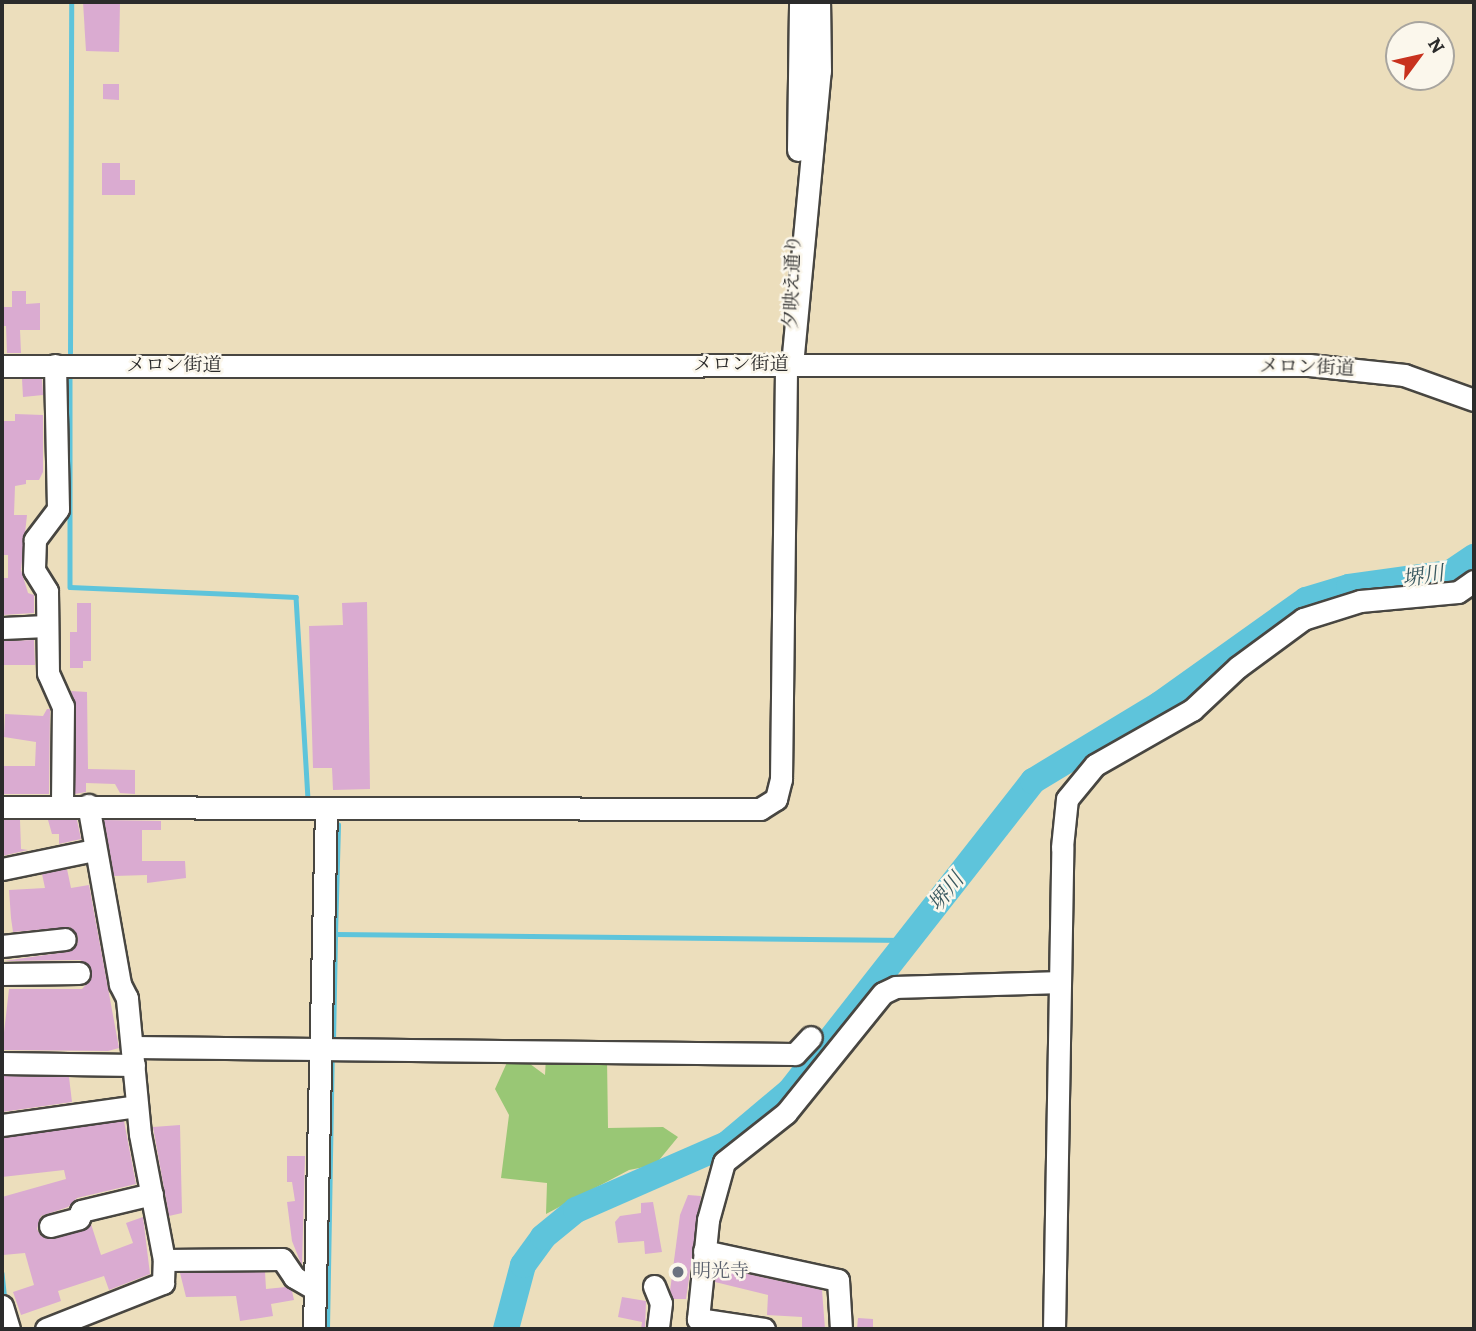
<!DOCTYPE html>
<meta charset="utf-8">
<style>
body{margin:0}
#map{position:relative;width:1476px;height:1331px;overflow:hidden;background:#ecdebc;font-family:Alegreya,"Noto Serif JP",serif}
div>[style]{position:absolute}
[style*='--x']{left:calc(var(--x)*1px);top:calc(var(--y)*1px);width:calc(var(--w)*1px);rotate:calc(var(--a)*1deg)}
.green>*{inset:0;background:#99c775}
.stream>*{height:4.5px;margin:-2.25px;padding:0 2.25px;transform-origin:2.25px;border-radius:2.25px;background:#5ec4db}
.river>*{height:26px;margin:-13px;padding:0 13px;transform-origin:13px;border-radius:13px;background:#5ec4db}
.building>*{inset:0;background:#daabd1}
.roads{filter:drop-shadow(2px 0 #484641) drop-shadow(-2px 0 #484641) drop-shadow(0 2px #484641) drop-shadow(0 -2px #484641)}
.minor>*{height:21px;margin:-10.5px;padding:0 10.5px;transform-origin:10.5px;border-radius:10.5px;background:#fff}
.dots>*{width:19px;height:19px;translate:-50% -50%;box-sizing:border-box;border:4px solid #fbf7ec;border-radius:50%}
span{translate:-50% -50%;white-space:nowrap;text-align:center;line-height:1.15;-webkit-text-stroke:5px #fbf7ec;paint-order:stroke}
.street-label{font-size:19px;color:#2b2b2b}
.worship-label{font-size:19px;color:#5b616d}
.left{translate:0 -50%;text-align:left}
.water-label{font-size:21px;color:#3a5960;font-style:italic}
.frame{position:absolute;inset:0;border:4px solid #2b2b2b;pointer-events:none}
.north{position:absolute;left:1385px;top:21px;width:70px;height:70px;box-sizing:border-box;background:#fbf7ec;border:2px solid #a8a59f;border-radius:50%;rotate:57deg;font-size:19px;font-weight:700;line-height:28px;text-align:center;color:#2b2b2b}
.north::after{content:'';display:block;margin:auto;width:24px;height:32px;background:#c8321e;clip-path:polygon(50% 0,100% 100%,50% 72%,0 100%)}
</style>
<div id="map">
<div class="green">
<i style="clip-path:polygon(546px 1057px,607px 1058px,608px 1128px,663px 1127px,678px 1137px,655px 1165px,629px 1170px,546px 1214px,547px 1183px,501px 1178px,509px 1115px,495px 1089px,509px 1058px,522px 1058px,545px 1075px)"></i>
</div>
<div class="stream">
<i style="--x:70;--y:353;--w:351;--a:-89.8"></i>
<i style="--x:70;--y:378;--w:209;--a:90"></i>
<i style="--x:70;--y:587;--w:226;--a:2.5"></i>
<i style="--x:296;--y:597;--w:204;--a:86.6"></i>
<i style="--x:335;--y:934;--w:109;--a:-88.4"></i>
<i style="--x:333;--y:1041;--w:107;--a:-88.9"></i>
<i style="--x:335;--y:934;--w:572;--a:0.6"></i>
<i style="--x:2;--y:1273;--w:29;--a:84"></i>
<i style="--x:327;--y:1329;--w:275;--a:-89"></i>
</div>
<div class="river">
<i style="--x:506;--y:1329;--w:66;--a:-75.1"></i>
<i style="--x:523;--y:1265;--w:34;--a:-54"></i>
<i style="--x:543;--y:1237;--w:43;--a:-39.3"></i>
<i style="--x:576;--y:1210;--w:165;--a:-23.6"></i>
<i style="--x:727;--y:1144;--w:82;--a:-40.1"></i>
<i style="--x:790;--y:1091;--w:394;--a:-51.9"></i>
<i style="--x:1033;--y:781;--w:149;--a:-31.2"></i>
<i style="--x:1160;--y:704;--w:179;--a:-35.5"></i>
<i style="--x:1306;--y:600;--w:45;--a:-16.8"></i>
<i style="--x:1349;--y:587;--w:102;--a:-7.9"></i>
<i style="--x:1450;--y:573;--w:29;--a:-34"></i>
</div>
<div class="building">
<i style="clip-path:polygon(83px 2px,120px 2px,119px 52px,86px 51px)"></i>
<i style="clip-path:polygon(103px 84px,119px 84px,119px 100px,103px 99px)"></i>
<i style="clip-path:polygon(102px 163px,120px 163px,120px 180px,135px 180px,135px 195px,102px 195px)"></i>
<i style="clip-path:polygon(12px 291px,26px 291px,26px 304px,40px 303px,40px 330px,20px 330px,21px 353px,7px 353px,6px 326px,2px 326px,2px 307px,12px 307px)"></i>
<i style="clip-path:polygon(22px 379px,42px 379px,43px 395px,23px 397px)"></i>
<i style="clip-path:polygon(15px 414px,43px 415px,43px 472px,39px 480px,26px 480px,26px 484px,15px 486px,14px 515px,27px 515px,21px 570px,28px 593px,34px 595px,34px 613px,2px 615px,2px 578px,8px 578px,8px 555px,2px 555px,2px 421px,15px 421px)"></i>
<i style="clip-path:polygon(367px 602px,370px 789px,333px 790px,332px 768px,313px 768px,309px 626px,343px 625px,342px 603px)"></i>
<i style="clip-path:polygon(77px 603px,91px 603px,91px 661px,83px 661px,83px 668px,70px 668px,70px 632px,77px 632px)"></i>
<i style="clip-path:polygon(34px 640px,35px 665px,2px 665px,2px 641px)"></i>
<i style="clip-path:polygon(71px 691px,87px 692px,88px 769px,135px 770px,135px 794px,120px 793px,115px 784px,86px 783px,86px 792px,75px 794px,76px 706px)"></i>
<i style="clip-path:polygon(47px 709px,50px 709px,49px 794px,2px 794px,2px 766px,35px 766px,36px 742px,4px 737px,5px 714px,43px 716px)"></i>
<i style="clip-path:polygon(2px 820px,20px 820px,21px 849px,28px 850px,2px 856px)"></i>
<i style="clip-path:polygon(48px 820px,77px 820px,81px 839px,59px 844px,59px 834px,52px 834px)"></i>
<i style="clip-path:polygon(104px 820px,161px 821px,161px 830px,142px 830px,142px 861px,185px 861px,186px 878px,147px 883px,147px 875px,114px 876px)"></i>
<i style="clip-path:polygon(67px 869px,71px 888px,89px 885px,119px 1048px,108px 1051px,2px 1050px,9px 989px,82px 989px,91px 979px,90px 966px,80px 960px,4px 961px,66px 952px,77px 945px,78px 937px,70px 927px,13px 932px,11px 918px,9px 890px,45px 888px,42px 874px)"></i>
<i style="clip-path:polygon(2px 1076px,69px 1077px,72px 1102px,2px 1112px)"></i>
<i style="clip-path:polygon(124px 1121px,136px 1184px,77px 1198px,68px 1207px,41px 1216px,37px 1229px,41px 1236px,53px 1239px,82px 1231px,91px 1224px,101px 1255px,133px 1243px,126px 1223px,143px 1217px,150px 1274px,109px 1290px,104px 1276px,58px 1291px,61px 1301px,21px 1315px,13px 1292px,34px 1285px,25px 1253px,3px 1255px,2px 1197px,66px 1179px,64px 1170px,2px 1177px,2px 1138px)"></i>
<i style="clip-path:polygon(180px 1125px,182px 1213px,169px 1216px,153px 1127px)"></i>
<i style="clip-path:polygon(287px 1156px,305px 1156px,302px 1266px,292px 1241px,287px 1202px,295px 1201px,292px 1182px,287px 1182px)"></i>
<i style="clip-path:polygon(688px 1195px,701px 1196px,686px 1299px,673px 1299px,670px 1291px,680px 1215px)"></i>
<i style="clip-path:polygon(653px 1202px,662px 1252px,645px 1254px,644px 1241px,618px 1243px,615px 1222px,620px 1216px,641px 1213px,641px 1203px)"></i>
<i style="clip-path:polygon(716px 1267px,822px 1290px,825px 1329px,802px 1329px,802px 1317px,767px 1315px,768px 1295px,715px 1282px)"></i>
<i style="clip-path:polygon(265px 1272px,266px 1289px,286px 1287px,292px 1291px,294px 1300px,271px 1304px,273px 1316px,240px 1321px,236px 1296px,186px 1297px,180px 1273px)"></i>
<i style="clip-path:polygon(622px 1297px,646px 1301px,645px 1329px,641px 1329px,642px 1322px,618px 1317px)"></i>
<i style="clip-path:polygon(858px 1318px,873px 1319px,873px 1329px,857px 1329px)"></i>
</div>
<div class="roads">
<div class="minor">
<i style="--x:798;--y:150;--w:148;--a:-89.2"></i>
<i style="--x:55;--y:365;--w:144;--a:88.8"></i>
<i style="--x:58;--y:509;--w:39;--a:127"></i>
<i style="--x:35;--y:540;--w:30;--a:92"></i>
<i style="--x:34;--y:570;--w:25;--a:58"></i>
<i style="--x:47;--y:591;--w:82;--a:89.3"></i>
<i style="--x:48;--y:673;--w:36;--a:66"></i>
<i style="--x:63;--y:706;--w:100;--a:90.6"></i>
<i style="--x:792;--y:365;--w:295;--a:-84.6"></i>
<i style="--x:820;--y:71;--w:69;--a:-90.8"></i>
<i style="--x:2;--y:366;--w:1307;--a:-0.04"></i>
<i style="--x:1309;--y:365;--w:96;--a:6"></i>
<i style="--x:1404;--y:375;--w:74;--a:19.7"></i>
<i style="--x:2;--y:628;--w:44;--a:-2.6"></i>
<i style="--x:2;--y:807;--w:758;--a:0.15"></i>
<i style="--x:760;--y:809;--w:19;--a:-32"></i>
<i style="--x:776;--y:799;--w:21;--a:-76"></i>
<i style="--x:781;--y:779;--w:414;--a:-89.3"></i>
<i style="--x:2;--y:869;--w:94;--a:-11.7"></i>
<i style="--x:2;--y:946;--w:63;--a:-6.3"></i>
<i style="--x:2;--y:974;--w:77;--a:-0.7"></i>
<i style="--x:133;--y:1047;--w:662;--a:0.61"></i>
<i style="--x:795;--y:1054;--w:23;--a:-47"></i>
<i style="--x:2;--y:1063;--w:132;--a:0.9"></i>
<i style="--x:2;--y:1125;--w:136;--a:-8"></i>
<i style="--x:50;--y:1226;--w:30;--a:-15"></i>
<i style="--x:79;--y:1218;--w:7;--a:-74"></i>
<i style="--x:81;--y:1211;--w:73;--a:-13.5"></i>
<i style="--x:704;--y:1251;--w:137;--a:12.2"></i>
<i style="--x:838;--y:1280;--w:49;--a:86.5"></i>
<i style="--x:164;--y:1260;--w:118;--a:-0.5"></i>
<i style="--x:282;--y:1259;--w:22;--a:56"></i>
<i style="--x:294;--y:1277;--w:24;--a:30"></i>
<i style="--x:654;--y:1286;--w:18;--a:68"></i>
<i style="--x:661;--y:1303;--w:26;--a:97"></i>
<i style="--x:2;--y:1306;--w:24;--a:73"></i>
<i style="--x:46;--y:1329;--w:126;--a:-21.5"></i>
<i style="--x:163;--y:1283;--w:23;--a:-88"></i>
<i style="--x:164;--y:1260;--w:128;--a:-100.8"></i>
<i style="--x:140;--y:1134;--w:137;--a:-95.5"></i>
<i style="--x:127;--y:998;--w:16;--a:-117"></i>
<i style="--x:120;--y:984;--w:182;--a:-100.1"></i>
<i style="--x:314;--y:1329;--w:521;--a:-88.68"></i>
<i style="--x:764;--y:1329;--w:67;--a:-171.4"></i>
<i style="--x:698;--y:1319;--w:100;--a:-84.2"></i>
<i style="--x:708;--y:1220;--w:60;--a:-74.6"></i>
<i style="--x:724;--y:1162;--w:79;--a:-38.3"></i>
<i style="--x:786;--y:1113;--w:154;--a:-51.1"></i>
<i style="--x:883;--y:993;--w:14;--a:-25"></i>
<i style="--x:896;--y:987;--w:164;--a:-1.7"></i>
<i style="--x:1054;--y:1329;--w:482;--a:-89"></i>
<i style="--x:1062;--y:847;--w:48;--a:-84.1"></i>
<i style="--x:1067;--y:799;--w:44;--a:-50.5"></i>
<i style="--x:1095;--y:765;--w:112;--a:-29.6"></i>
<i style="--x:1192;--y:710;--w:63;--a:-43.1"></i>
<i style="--x:1238;--y:667;--w:81;--a:-36.4"></i>
<i style="--x:1303;--y:619;--w:60;--a:-17.5"></i>
<i style="--x:1360;--y:601;--w:98;--a:-5.2"></i>
<i style="--x:1458;--y:592;--w:19;--a:-35"></i>
</div>
</div>
<div class="dots">
<i style="left:678px;top:1272px;background:#6b7280"></i>
</div>
<div class="street-label">
<span style="left:793px;top:282px;rotate:-88deg">夕映え通り</span>
<span style="left:741px;top:365px">メロン街道</span>
<span style="left:174px;top:366px">メロン街道</span>
<span style="left:1307px;top:368px;rotate:2deg">メロン街道</span>
</div>
<div class="worship-label">
<span class="left" style="left:692px;top:1272px">明光寺</span>
</div>
<div class="water-label">
<span style="left:1423px;top:576px;rotate:-9deg">堺川</span>
<span style="left:946px;top:892px;rotate:-52deg">堺川</span>
</div>
<div class="frame"></div>
<div class="north">N</div>
</div>
